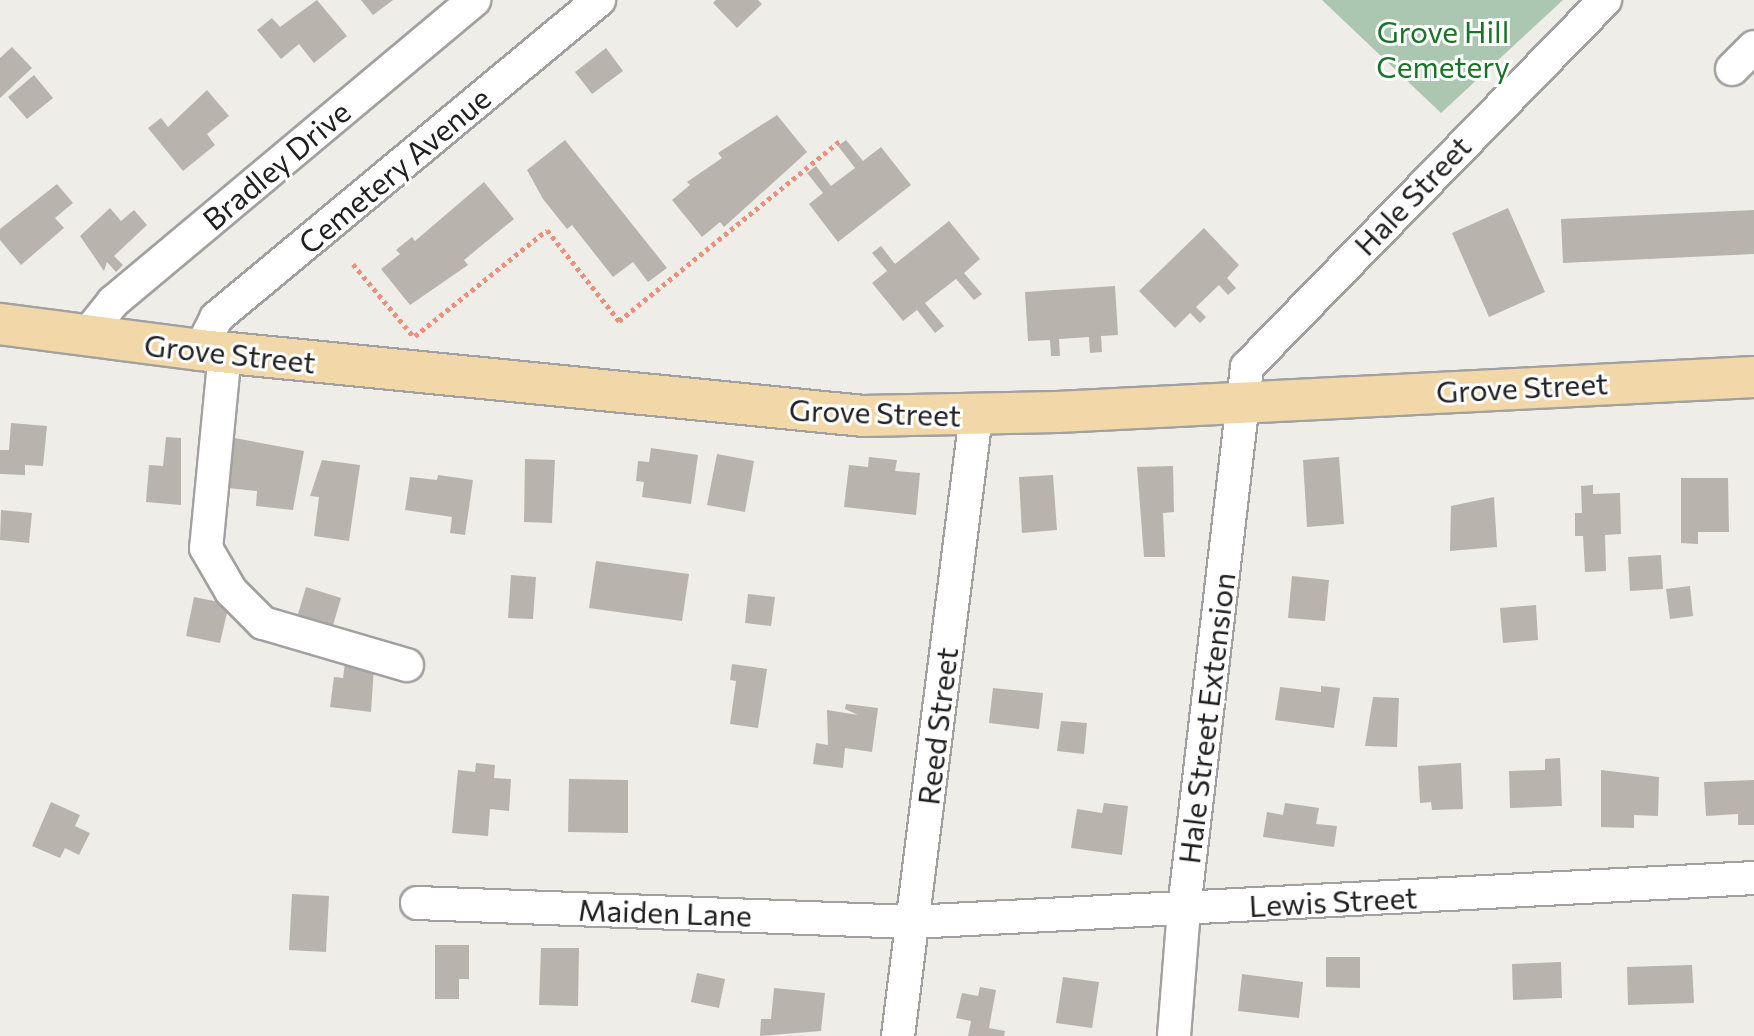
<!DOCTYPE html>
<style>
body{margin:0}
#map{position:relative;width:1754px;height:1036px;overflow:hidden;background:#efede7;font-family:Commissioner,sans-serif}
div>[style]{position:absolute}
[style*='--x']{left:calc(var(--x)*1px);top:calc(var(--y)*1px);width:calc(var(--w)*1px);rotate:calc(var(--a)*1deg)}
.cemetery>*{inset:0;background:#abc6b1}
.building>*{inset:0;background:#b8b3ad}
.path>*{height:5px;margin-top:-2.5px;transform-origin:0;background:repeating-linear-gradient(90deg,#eb907c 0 4px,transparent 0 8px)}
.roads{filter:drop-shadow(2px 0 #a1a1a1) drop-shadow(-2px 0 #a1a1a1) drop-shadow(0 2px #a1a1a1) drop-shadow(0 -2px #a1a1a1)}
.minor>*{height:32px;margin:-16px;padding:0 16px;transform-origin:16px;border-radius:16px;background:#fff}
.major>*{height:40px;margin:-20px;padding:0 20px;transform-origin:20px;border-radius:20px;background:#f2d8a9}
span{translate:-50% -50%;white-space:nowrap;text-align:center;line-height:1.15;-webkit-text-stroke:6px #fff;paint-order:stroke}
.park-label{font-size:30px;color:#187426}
.street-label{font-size:30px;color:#202020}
</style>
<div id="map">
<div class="cemetery">
<i style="clip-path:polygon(1322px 0,1563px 0,1441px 113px)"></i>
</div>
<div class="building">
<i style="clip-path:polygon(317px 0,347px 36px,314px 63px,299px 44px,281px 59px,257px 30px,272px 18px,280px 27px)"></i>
<i style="clip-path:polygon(361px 0,393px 0,373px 15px)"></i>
<i style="clip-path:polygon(716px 0,758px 0,762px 4px,737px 28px,713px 3px)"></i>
<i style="clip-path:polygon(12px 47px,32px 68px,0 98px,0 58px)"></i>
<i style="clip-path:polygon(606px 48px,623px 71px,592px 94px,575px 72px)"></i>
<i style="clip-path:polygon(34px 75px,53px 98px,27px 119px,8px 97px)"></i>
<i style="clip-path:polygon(207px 90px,229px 116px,207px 134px,215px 145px,183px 171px,148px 128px,161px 118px,168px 127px)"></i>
<i style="clip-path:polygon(777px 115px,807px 152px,724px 227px,720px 222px,702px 237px,672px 200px,690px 185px,687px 182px,722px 158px,718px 153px)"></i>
<i style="clip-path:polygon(565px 140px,667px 268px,648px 282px,633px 262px,613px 277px,572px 225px,567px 229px,543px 199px,527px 170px)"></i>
<i style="clip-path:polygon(846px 140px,863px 161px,881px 147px,911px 185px,838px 242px,809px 204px,823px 193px,807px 173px,816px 166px,831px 186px,855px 168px,838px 146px)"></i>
<i style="clip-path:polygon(484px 182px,514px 219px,464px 260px,468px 265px,410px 305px,381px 269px,400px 254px,396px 250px,412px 237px,415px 241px)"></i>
<i style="clip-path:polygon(57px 184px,73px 203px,55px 218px,64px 228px,21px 265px,0 240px,0 229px)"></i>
<i style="clip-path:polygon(110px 208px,121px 221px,134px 210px,147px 225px,114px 256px,123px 265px,116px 272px,107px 262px,104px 271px,80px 236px)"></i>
<i style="clip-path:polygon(1508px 208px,1545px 292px,1489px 317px,1452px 233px)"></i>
<i style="clip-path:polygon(1754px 210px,1754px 254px,1563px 263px,1561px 219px)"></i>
<i style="clip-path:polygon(949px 221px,980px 259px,964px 273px,982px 294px,974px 300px,956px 279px,925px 303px,944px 326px,935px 333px,917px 310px,903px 321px,872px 283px,887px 271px,872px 253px,881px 246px,895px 264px)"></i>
<i style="clip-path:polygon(1204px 228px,1239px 265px,1227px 278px,1236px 288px,1228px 295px,1219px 285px,1196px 307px,1206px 317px,1200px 323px,1190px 313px,1175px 328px,1139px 291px)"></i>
<i style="clip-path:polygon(1115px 286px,1118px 335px,1101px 336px,1102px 352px,1090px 353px,1089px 337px,1059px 339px,1060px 356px,1051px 356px,1050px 340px,1028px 341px,1025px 292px)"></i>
<i style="clip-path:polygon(11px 423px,47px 426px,43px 466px,25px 465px,25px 475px,0 474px,0 450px,9px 450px)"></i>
<i style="clip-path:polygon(224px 436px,304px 451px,293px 510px,256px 506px,257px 491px,219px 487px)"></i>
<i style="clip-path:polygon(166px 437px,181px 438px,181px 505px,146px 502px,149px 465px,163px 466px)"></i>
<i style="clip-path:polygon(651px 448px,698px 455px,691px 504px,642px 497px,644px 482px,636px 481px,638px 461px,649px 462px)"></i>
<i style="clip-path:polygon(717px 454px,754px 461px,745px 512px,707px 505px)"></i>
<i style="clip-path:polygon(869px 457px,897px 460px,895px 471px,920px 473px,916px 515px,844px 507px,849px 465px,868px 467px)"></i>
<i style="clip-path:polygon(1339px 457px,1344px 524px,1307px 527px,1303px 460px)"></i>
<i style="clip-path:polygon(525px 459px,555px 460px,552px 523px,524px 522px)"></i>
<i style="clip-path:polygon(322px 460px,360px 465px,349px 541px,314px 536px,319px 497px,310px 496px)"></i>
<i style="clip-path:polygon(1173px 466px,1174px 512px,1163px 513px,1165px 557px,1144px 557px,1137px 467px)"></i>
<i style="clip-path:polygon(438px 475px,473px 480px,465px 535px,450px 533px,452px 517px,405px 510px,410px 477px,437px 480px)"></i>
<i style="clip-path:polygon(1053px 475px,1057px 530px,1022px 533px,1019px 477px)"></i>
<i style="clip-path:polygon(1681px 478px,1728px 478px,1729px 532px,1698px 532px,1698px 544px,1681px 543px)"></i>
<i style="clip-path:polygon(1593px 485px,1593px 494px,1620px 493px,1621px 534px,1605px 535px,1606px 571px,1585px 572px,1583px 536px,1575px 536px,1575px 513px,1582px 513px,1581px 486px)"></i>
<i style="clip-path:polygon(1494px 497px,1497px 547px,1450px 551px,1451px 506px)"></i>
<i style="clip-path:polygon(1px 510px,32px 513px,29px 543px,0 540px)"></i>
<i style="clip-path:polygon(1661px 555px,1663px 589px,1630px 591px,1628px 557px)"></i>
<i style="clip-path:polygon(596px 561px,689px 574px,682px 621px,589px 608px)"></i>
<i style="clip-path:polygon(511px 575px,536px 577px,533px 619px,508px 618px)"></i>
<i style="clip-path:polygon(1292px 576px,1329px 580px,1325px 621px,1288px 618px)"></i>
<i style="clip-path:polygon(1690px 586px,1693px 616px,1670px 619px,1666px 589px)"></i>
<i style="clip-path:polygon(306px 587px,341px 598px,331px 632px,296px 621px)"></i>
<i style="clip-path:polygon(748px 594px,775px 597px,771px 626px,745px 623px)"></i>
<i style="clip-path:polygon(194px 597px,229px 604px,220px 643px,186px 636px)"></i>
<i style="clip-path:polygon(1536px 605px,1538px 640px,1503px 643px,1500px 608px)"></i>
<i style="clip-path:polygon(345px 663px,374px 667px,371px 712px,330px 707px,334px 677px,343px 678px)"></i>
<i style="clip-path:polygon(732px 664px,767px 669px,758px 728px,730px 724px,736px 681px,730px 680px)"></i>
<i style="clip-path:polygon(1321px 686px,1340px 688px,1334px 728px,1275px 720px,1280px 687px,1321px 692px)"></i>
<i style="clip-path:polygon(993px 688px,1043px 693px,1039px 729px,989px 723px)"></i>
<i style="clip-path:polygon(1373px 697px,1399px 698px,1397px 747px,1365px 746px)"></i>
<i style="clip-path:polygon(846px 704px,878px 708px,872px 752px,845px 748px,843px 768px,813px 764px,816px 743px,828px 745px,827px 710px,858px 715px,845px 709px)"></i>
<i style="clip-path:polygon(1061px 721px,1087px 723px,1084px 754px,1057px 751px)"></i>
<i style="clip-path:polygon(1560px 758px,1562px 806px,1510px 808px,1509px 771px,1545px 770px,1545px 759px)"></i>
<i style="clip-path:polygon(476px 763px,495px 765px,494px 778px,511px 779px,509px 811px,490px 809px,488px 836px,452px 833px,458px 770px,475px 772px)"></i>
<i style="clip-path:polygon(1461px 763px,1463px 809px,1432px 810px,1431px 802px,1420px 803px,1418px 766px)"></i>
<i style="clip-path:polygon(1601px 770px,1659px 777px,1658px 816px,1634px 815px,1634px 828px,1601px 827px)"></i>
<i style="clip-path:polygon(569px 779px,628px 780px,628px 833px,568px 832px)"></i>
<i style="clip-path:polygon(1754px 780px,1754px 825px,1738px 825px,1738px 814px,1706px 816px,1704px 782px)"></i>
<i style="clip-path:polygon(51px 802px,80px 815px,75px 826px,90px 833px,79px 855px,65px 848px,60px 858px,32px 846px)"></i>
<i style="clip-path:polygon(1104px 803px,1128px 806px,1122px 855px,1071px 848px,1077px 809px,1102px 813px)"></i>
<i style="clip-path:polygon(1285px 803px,1319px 808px,1316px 824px,1337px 826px,1334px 847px,1263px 837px,1267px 812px,1283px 815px)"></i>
<i style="clip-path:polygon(292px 894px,329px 896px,326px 952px,289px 950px)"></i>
<i style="clip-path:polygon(435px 945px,469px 945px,469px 979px,459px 979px,459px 999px,435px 999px)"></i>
<i style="clip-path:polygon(541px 948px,579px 948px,578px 1006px,539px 1005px)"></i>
<i style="clip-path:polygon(1326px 957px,1360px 957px,1360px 988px,1326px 987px)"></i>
<i style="clip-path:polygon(1561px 962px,1562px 998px,1513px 1000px,1512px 964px)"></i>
<i style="clip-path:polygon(1692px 965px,1694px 1003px,1628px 1005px,1627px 967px)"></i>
<i style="clip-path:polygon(697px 973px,725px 979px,719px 1008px,691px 1002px)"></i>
<i style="clip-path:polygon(1242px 974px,1303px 982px,1299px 1018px,1238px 1011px)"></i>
<i style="clip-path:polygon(1063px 977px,1099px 982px,1092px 1028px,1056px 1023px)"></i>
<i style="clip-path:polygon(980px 987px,996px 990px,989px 1028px,1005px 1031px,1004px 1036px,968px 1036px,971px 1021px,956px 1018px,962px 993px,978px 996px)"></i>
<i style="clip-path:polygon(774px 988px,825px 993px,821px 1031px,760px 1036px,761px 1019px,771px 1019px)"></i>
</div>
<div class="path">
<i style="--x:353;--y:264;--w:94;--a:50.2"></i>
<i style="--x:415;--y:336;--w:169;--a:-38.8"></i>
<i style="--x:547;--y:230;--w:116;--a:51.6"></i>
<i style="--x:619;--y:321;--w:285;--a:-39.2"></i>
</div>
<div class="roads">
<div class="minor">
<i style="--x:1732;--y:69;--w:31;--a:-45"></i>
<i style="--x:85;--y:337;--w:45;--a:-51.3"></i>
<i style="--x:113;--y:302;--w:471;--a:-39.9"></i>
<i style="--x:200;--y:350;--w:36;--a:-63"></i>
<i style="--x:216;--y:318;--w:498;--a:-39.7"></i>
<i style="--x:225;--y:352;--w:197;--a:95.5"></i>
<i style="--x:206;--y:548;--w:50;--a:59.8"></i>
<i style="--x:231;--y:591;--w:45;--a:45"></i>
<i style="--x:263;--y:623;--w:150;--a:16.3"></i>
<i style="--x:417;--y:903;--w:495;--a:2.2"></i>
<i style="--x:912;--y:922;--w:843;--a:-2.99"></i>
<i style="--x:898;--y:1036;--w:626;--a:-82.84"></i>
<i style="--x:1174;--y:1036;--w:127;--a:-85.5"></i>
<i style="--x:1184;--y:909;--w:546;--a:-83.37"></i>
<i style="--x:1247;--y:367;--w:513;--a:-45.71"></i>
</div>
<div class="major">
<i style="--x:0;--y:324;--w:202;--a:7.4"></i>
<i style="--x:200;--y:350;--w:666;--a:5.68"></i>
<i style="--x:863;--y:416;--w:194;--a:-1.2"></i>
<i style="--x:1057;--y:412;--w:698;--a:-2.87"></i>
</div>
</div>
<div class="park-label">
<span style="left:1443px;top:48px">Grove Hill<br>Cemetery</span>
</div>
<div class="street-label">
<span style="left:276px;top:165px;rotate:-40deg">Bradley Drive</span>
<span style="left:394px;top:170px;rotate:-40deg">Cemetery Avenue</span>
<span style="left:1412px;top:195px;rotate:-46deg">Hale Street</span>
<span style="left:230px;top:353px;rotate:6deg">Grove Street</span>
<span style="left:1522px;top:387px;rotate:-3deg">Grove Street</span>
<span style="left:875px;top:412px;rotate:2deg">Grove Street</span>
<span style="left:1206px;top:718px;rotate:-83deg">Hale Street Extension</span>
<span style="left:937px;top:726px;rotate:-83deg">Reed Street</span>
<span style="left:1333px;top:901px;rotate:-3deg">Lewis Street</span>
<span style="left:665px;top:912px;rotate:2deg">Maiden Lane</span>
</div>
</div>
